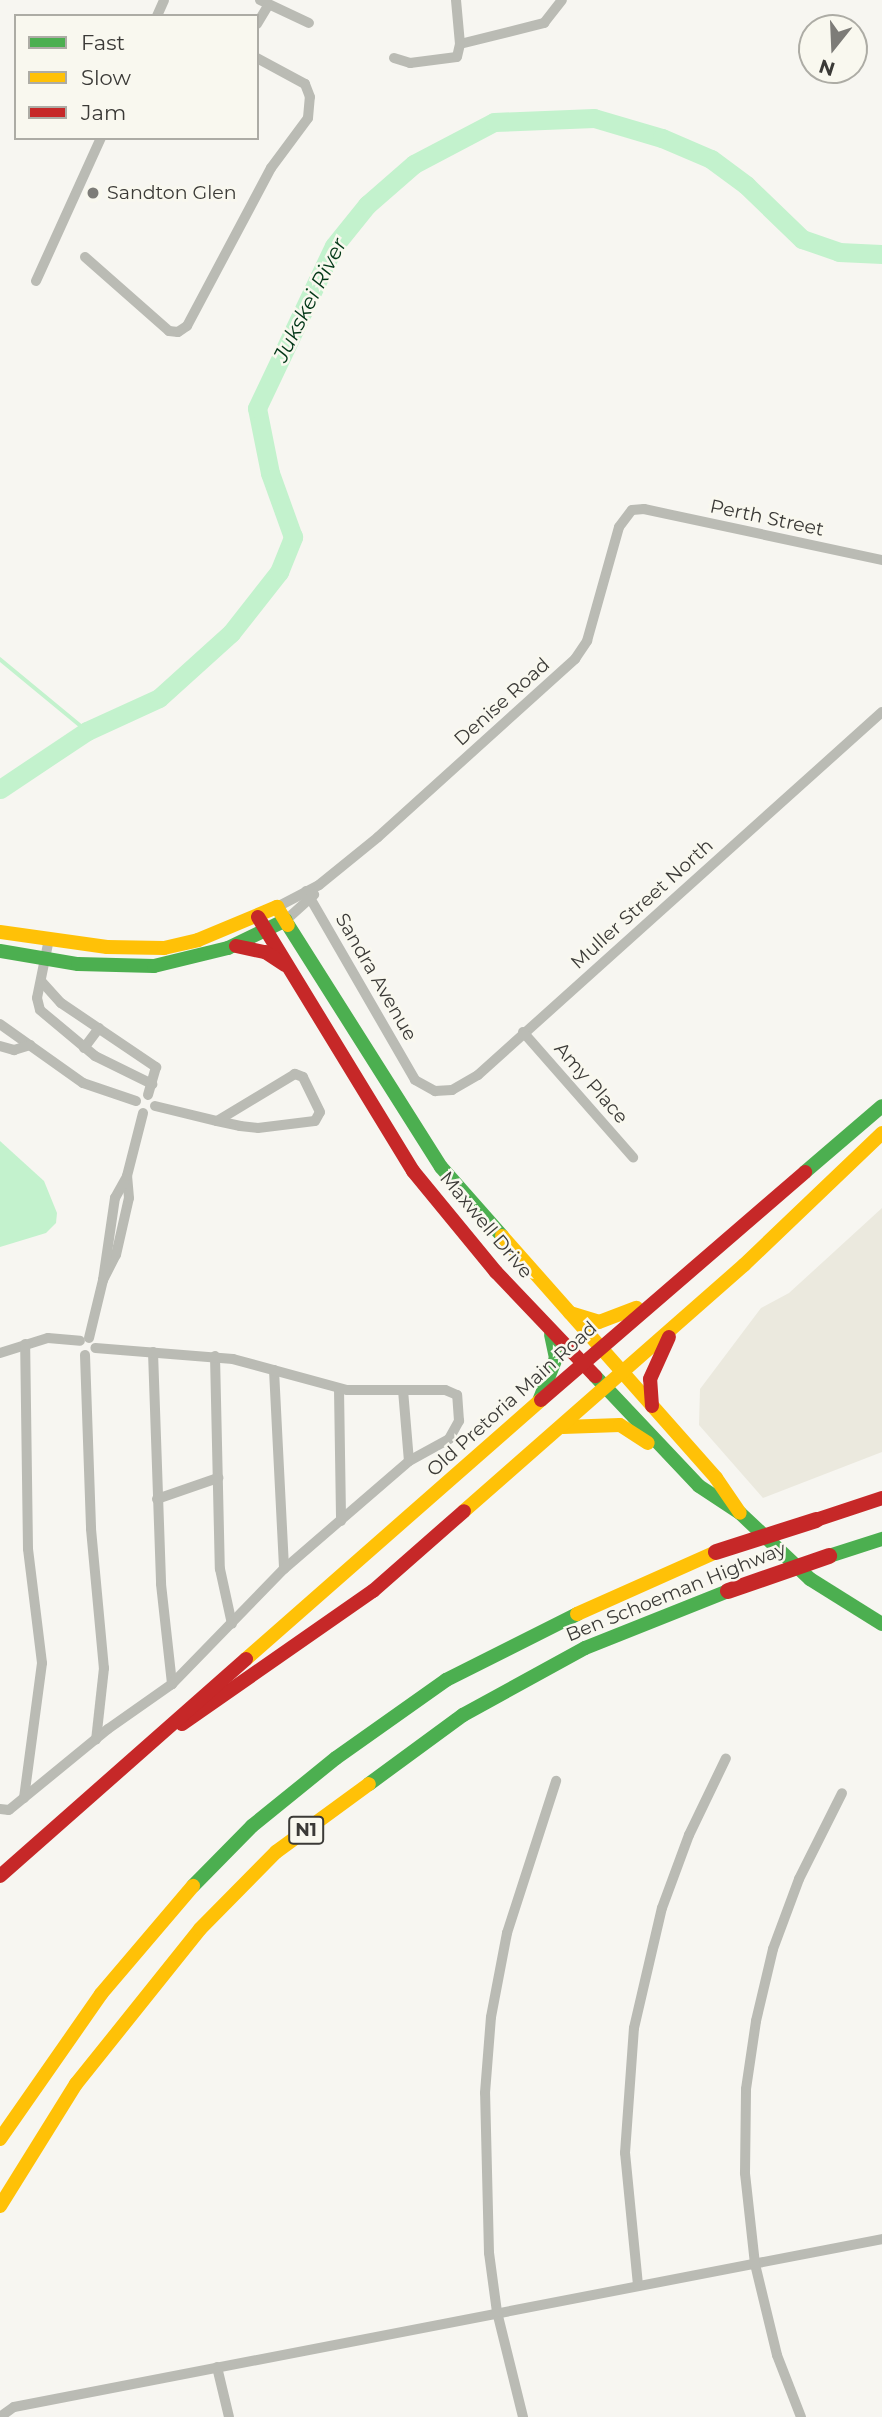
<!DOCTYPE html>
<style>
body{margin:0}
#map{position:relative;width:882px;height:2417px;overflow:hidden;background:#f7f6f1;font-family:Montserrat,sans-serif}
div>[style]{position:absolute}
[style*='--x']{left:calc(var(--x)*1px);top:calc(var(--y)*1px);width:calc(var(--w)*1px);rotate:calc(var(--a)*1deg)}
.built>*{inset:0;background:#ebe9de}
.water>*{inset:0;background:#c3f2cd}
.stream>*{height:3.5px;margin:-1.75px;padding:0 1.75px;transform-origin:1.75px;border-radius:1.75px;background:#c3f2cd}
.river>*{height:19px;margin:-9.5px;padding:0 9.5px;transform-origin:9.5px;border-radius:9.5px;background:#c3f2cd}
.street>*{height:10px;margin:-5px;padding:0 5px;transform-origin:5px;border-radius:5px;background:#babbb4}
.fast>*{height:14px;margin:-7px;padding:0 7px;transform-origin:7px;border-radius:7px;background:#4caf50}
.slow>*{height:14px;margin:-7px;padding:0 7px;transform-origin:7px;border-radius:7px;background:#ffc107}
.jam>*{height:14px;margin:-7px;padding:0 7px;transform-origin:7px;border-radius:7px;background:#c62828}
.jam-bridge>*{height:16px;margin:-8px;padding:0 8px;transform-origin:8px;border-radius:8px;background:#c62828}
.dots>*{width:19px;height:19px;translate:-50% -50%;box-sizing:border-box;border:4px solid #f9f8ef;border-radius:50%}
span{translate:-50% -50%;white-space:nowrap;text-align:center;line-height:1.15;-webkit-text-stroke:5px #f9f8ef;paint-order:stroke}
.shield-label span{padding:2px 5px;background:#f9f8ef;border:2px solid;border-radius:5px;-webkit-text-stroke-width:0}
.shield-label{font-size:18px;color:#3b3a37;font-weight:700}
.poi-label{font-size:19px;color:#3b3a37}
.left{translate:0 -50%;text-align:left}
.street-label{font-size:19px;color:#3b3a37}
.water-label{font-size:21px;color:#023717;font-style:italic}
.legend{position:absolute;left:14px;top:14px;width:245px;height:126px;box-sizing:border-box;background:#f9f8ef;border:2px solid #adaca5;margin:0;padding:9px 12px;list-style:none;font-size:21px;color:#3b3a37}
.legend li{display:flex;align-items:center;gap:14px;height:35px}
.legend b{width:35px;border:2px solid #adaca5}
.north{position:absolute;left:798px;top:14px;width:70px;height:70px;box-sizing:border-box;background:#f9f8ef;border:2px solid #adaca5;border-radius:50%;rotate:198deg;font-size:19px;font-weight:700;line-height:28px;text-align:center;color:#3b3a37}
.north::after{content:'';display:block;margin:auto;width:24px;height:32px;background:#7d7c78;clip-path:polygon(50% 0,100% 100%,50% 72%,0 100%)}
</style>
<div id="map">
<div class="built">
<i style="clip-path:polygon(882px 1208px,882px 1452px,763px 1498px,699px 1425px,700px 1389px,761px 1308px,789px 1293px)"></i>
</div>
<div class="water">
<i style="clip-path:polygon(0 1141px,44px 1181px,57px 1213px,56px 1223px,46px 1233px,0 1247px)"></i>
</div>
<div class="stream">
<i style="--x:0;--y:659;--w:113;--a:39.6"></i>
</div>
<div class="river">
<i style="--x:0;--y:789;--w:105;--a:-33.7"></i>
<i style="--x:87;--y:731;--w:79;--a:-24.6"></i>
<i style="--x:159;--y:698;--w:97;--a:-42.1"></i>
<i style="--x:231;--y:633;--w:78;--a:-51.8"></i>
<i style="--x:279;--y:572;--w:38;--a:-68"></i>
<i style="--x:293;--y:537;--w:68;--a:-109.8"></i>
<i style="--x:270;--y:473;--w:66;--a:-101.3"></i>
<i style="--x:257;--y:408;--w:179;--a:-64.6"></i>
<i style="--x:334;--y:246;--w:53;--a:-51.2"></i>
<i style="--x:367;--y:205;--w:62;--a:-41.1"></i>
<i style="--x:414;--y:164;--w:90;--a:-27.7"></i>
<i style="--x:494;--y:122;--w:100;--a:-2.3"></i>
<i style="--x:594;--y:118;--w:71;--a:16.4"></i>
<i style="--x:662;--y:138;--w:53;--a:23.2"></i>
<i style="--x:711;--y:159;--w:44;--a:36.6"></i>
<i style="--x:746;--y:185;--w:78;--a:44"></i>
<i style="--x:802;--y:239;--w:39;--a:19"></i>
<i style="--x:839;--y:252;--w:43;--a:2.7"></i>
</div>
<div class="street">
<i style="--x:260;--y:0;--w:54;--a:25.1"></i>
<i style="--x:157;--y:16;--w:17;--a:-66"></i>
<i style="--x:257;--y:24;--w:21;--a:-59"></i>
<i style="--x:460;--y:44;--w:87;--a:-14"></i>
<i style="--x:544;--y:23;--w:29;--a:-52"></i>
<i style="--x:394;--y:58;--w:17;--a:17"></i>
<i style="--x:410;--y:63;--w:47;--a:-7.3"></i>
<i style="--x:457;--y:57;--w:13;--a:-77"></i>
<i style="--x:460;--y:44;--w:44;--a:-95.2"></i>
<i style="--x:85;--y:257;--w:112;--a:41.4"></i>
<i style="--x:169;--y:331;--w:9;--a:6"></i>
<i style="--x:178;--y:332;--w:11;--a:-34"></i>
<i style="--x:187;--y:326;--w:179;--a:-62"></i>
<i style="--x:271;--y:168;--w:62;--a:-53.5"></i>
<i style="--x:308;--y:118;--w:21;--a:-85"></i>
<i style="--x:310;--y:97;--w:14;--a:-111"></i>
<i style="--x:305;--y:84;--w:55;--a:-151.6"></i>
<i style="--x:36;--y:281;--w:157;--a:-65.6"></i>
<i style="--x:306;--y:891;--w:218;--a:60"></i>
<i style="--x:415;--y:1080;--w:23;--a:29"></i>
<i style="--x:435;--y:1091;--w:17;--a:-3"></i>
<i style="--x:452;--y:1090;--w:30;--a:-30"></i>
<i style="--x:478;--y:1075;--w:543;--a:-41.94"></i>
<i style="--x:277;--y:907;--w:47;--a:-27.6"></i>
<i style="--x:319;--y:885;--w:76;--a:-39.1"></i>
<i style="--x:378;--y:837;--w:266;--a:-42.1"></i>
<i style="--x:575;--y:659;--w:22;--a:-56"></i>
<i style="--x:587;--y:641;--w:118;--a:-74.3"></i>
<i style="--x:619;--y:527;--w:21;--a:-53"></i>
<i style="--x:632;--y:510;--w:12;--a:-5"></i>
<i style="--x:644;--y:509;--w:243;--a:12.1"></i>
<i style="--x:286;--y:920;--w:38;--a:-42"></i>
<i style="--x:49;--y:939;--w:60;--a:101.5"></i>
<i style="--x:37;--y:998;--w:12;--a:76"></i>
<i style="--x:40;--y:1010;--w:72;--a:39.9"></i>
<i style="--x:95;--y:1056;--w:64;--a:26.2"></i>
<i style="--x:42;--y:982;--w:28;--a:48"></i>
<i style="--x:61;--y:1003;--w:115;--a:34"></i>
<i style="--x:156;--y:1067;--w:29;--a:106"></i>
<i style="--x:0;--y:1024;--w:102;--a:35.4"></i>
<i style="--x:83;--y:1083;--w:56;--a:18.8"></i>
<i style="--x:523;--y:1032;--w:167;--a:48.7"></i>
<i style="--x:0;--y:1046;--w:15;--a:16"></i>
<i style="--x:14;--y:1050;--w:17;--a:-17"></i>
<i style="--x:84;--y:1048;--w:25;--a:-53"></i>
<i style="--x:155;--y:1106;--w:64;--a:13.6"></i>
<i style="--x:217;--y:1121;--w:24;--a:12"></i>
<i style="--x:240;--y:1126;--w:18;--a:6"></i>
<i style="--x:258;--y:1128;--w:57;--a:-7"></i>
<i style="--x:315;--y:1121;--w:10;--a:-61"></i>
<i style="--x:320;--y:1112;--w:39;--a:-116"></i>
<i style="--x:303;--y:1077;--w:9;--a:-159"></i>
<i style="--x:295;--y:1074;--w:91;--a:148.9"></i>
<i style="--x:103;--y:1280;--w:28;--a:-63"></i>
<i style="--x:116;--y:1255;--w:58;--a:-77.2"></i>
<i style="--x:129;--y:1198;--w:22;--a:-95"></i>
<i style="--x:89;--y:1338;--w:60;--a:-76.4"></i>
<i style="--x:103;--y:1280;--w:83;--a:-81.7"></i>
<i style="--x:115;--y:1198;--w:25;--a:-61"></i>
<i style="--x:127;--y:1176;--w:65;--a:-75.7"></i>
<i style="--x:153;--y:1352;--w:232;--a:88"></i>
<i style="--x:161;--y:1584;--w:101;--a:83.7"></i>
<i style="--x:0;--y:1353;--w:50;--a:-17.4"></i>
<i style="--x:48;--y:1338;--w:32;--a:5"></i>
<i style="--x:85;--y:1355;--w:174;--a:88"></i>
<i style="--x:91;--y:1529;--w:140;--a:84.7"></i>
<i style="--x:104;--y:1668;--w:72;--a:96.3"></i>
<i style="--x:215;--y:1356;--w:213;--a:88.7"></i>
<i style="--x:220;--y:1569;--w:56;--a:77.7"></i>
<i style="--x:274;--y:1370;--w:199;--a:87.1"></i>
<i style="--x:339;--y:1389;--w:132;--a:89.1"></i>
<i style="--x:403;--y:1390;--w:71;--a:85.2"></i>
<i style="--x:157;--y:1499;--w:65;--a:-19"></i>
<i style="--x:24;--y:1798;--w:136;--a:-82.4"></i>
<i style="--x:42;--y:1663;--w:115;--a:-97"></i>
<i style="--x:28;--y:1549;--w:205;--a:-90.8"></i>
<i style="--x:0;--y:1809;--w:9;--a:6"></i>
<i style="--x:9;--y:1810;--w:128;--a:-39.3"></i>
<i style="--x:108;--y:1729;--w:78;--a:-35.1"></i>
<i style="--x:172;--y:1684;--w:161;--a:-45.8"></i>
<i style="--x:284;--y:1569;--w:165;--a:-40.8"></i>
<i style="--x:409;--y:1461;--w:46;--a:-28.8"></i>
<i style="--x:449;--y:1439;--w:21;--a:-61"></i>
<i style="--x:459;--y:1421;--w:26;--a:-94"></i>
<i style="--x:457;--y:1395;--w:13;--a:-157"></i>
<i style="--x:445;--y:1390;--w:98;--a:180"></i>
<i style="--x:347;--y:1390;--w:118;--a:-164.8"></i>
<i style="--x:233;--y:1359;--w:138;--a:-175.4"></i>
<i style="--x:638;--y:2285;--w:133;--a:-95.6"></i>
<i style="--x:625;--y:2153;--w:125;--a:-85.9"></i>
<i style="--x:634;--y:2028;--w:123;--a:-76.9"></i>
<i style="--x:662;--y:1908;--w:78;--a:-69.7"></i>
<i style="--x:689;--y:1835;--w:85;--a:-64.3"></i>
<i style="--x:217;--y:2367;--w:51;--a:76.5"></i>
<i style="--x:0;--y:2417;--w:17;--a:-36"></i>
<i style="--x:14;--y:2407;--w:884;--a:-10.95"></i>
<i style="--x:523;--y:2417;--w:108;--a:-103.9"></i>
<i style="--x:497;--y:2312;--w:60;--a:-97.7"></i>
<i style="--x:489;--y:2253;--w:160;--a:-91.4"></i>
<i style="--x:485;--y:2093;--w:76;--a:-85.5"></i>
<i style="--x:491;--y:2017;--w:86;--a:-79.2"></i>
<i style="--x:507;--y:1933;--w:160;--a:-72.1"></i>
<i style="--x:801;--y:2417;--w:66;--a:-111.2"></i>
<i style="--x:777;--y:2355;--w:94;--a:-103.6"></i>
<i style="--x:755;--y:2264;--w:92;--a:-96.3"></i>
<i style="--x:745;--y:2173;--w:84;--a:-89.3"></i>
<i style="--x:746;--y:2089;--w:69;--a:-81.6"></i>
<i style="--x:756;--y:2021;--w:74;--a:-76.7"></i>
<i style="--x:773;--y:1949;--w:75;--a:-69.6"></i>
<i style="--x:799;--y:1879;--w:96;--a:-63.4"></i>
</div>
<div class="fast">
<i style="--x:288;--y:925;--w:286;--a:57.7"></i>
<i style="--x:441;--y:1167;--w:92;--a:48.5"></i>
<i style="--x:0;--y:951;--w:79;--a:9.5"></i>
<i style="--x:78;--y:964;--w:76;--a:1.5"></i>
<i style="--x:154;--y:966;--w:76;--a:-13.7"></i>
<i style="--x:228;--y:948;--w:64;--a:-25.8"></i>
<i style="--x:805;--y:1172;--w:101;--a:-40.6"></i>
<i style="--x:595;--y:1376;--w:151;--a:46.6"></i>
<i style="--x:699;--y:1486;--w:49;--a:33.4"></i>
<i style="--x:740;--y:1513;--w:96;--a:43.3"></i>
<i style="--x:810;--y:1579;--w:85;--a:32"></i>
<i style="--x:539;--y:1401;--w:46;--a:-68.4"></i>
<i style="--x:556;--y:1358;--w:24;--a:-102"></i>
<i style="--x:829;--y:1556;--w:56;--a:-17.8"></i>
<i style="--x:369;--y:1784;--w:117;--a:-36.3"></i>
<i style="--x:463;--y:1715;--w:139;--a:-28.8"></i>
<i style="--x:585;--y:1648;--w:154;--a:-21.7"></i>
<i style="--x:193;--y:1886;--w:84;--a:-45.5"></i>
<i style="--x:252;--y:1826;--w:108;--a:-39"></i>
<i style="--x:336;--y:1758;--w:135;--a:-35.3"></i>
<i style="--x:446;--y:1680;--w:147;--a:-26.7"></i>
</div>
<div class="slow">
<i style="--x:0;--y:932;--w:108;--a:8"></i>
<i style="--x:107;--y:947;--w:57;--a:1"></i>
<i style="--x:164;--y:948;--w:35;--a:-13"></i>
<i style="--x:198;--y:940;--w:86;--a:-22.7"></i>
<i style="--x:277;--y:907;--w:21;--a:59"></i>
<i style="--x:502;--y:1236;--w:323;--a:48.5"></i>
<i style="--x:716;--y:1478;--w:42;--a:55.6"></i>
<i style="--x:570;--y:1313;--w:30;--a:17"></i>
<i style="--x:599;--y:1322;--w:40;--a:-21"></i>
<i style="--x:563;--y:1427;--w:57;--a:-2"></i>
<i style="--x:620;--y:1425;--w:33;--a:33"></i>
<i style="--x:464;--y:1511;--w:373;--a:-41.3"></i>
<i style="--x:744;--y:1265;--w:191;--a:-43.7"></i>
<i style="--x:577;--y:1614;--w:152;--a:-24"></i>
<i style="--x:246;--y:1659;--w:393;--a:-41.3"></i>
<i style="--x:0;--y:2139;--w:177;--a:-55.1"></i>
<i style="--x:101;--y:1994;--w:142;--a:-49.6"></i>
<i style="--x:0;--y:2206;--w:144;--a:-58.1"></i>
<i style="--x:76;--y:2084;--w:198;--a:-51.3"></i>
<i style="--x:200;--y:1929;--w:108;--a:-45.4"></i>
<i style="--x:276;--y:1852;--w:115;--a:-36.2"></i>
</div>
<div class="jam">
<i style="--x:258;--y:917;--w:298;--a:58.6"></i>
<i style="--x:413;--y:1171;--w:131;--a:50.6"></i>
<i style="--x:496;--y:1272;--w:144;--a:46.4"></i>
<i style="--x:236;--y:946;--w:30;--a:12"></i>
<i style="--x:265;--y:952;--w:24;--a:33"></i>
<i style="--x:541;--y:1400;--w:349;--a:-40.8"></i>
<i style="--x:652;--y:1406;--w:27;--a:-94"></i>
<i style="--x:650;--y:1379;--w:46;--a:-65.7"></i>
<i style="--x:816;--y:1520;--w:70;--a:-18.4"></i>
<i style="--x:182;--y:1724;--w:233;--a:-34.9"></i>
<i style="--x:373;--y:1591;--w:121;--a:-41.3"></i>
<i style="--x:0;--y:1876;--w:328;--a:-41.4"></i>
</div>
<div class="jam-bridge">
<i style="--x:716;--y:1552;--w:105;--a:-17.7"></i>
<i style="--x:728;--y:1591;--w:107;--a:-19.1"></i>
</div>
<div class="dots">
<i style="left:93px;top:193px;background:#7d7c78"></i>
</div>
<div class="shield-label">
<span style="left:306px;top:1830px">N1</span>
</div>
<div class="poi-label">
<span class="left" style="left:107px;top:193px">Sandton Glen</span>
</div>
<div class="street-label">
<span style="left:767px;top:518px;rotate:12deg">Perth Street</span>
<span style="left:502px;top:702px;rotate:-42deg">Denise Road</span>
<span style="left:642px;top:904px;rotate:-42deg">Muller Street North</span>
<span style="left:376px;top:977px;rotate:60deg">Sandra Avenue</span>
<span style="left:591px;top:1083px;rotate:49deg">Amy Place</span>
<span style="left:486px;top:1225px;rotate:50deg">Maxwell Drive</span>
<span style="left:512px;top:1399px;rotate:-42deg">Old Pretoria Main Road</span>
<span style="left:676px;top:1592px;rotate:-22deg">Ben Schoeman Highway</span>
</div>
<div class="water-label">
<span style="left:310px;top:300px;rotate:-63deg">Jukskei River</span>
</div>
<ul class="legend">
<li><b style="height:9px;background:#4caf50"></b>Fast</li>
<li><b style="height:9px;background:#ffc107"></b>Slow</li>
<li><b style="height:9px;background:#c62828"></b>Jam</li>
</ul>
<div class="north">N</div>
</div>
